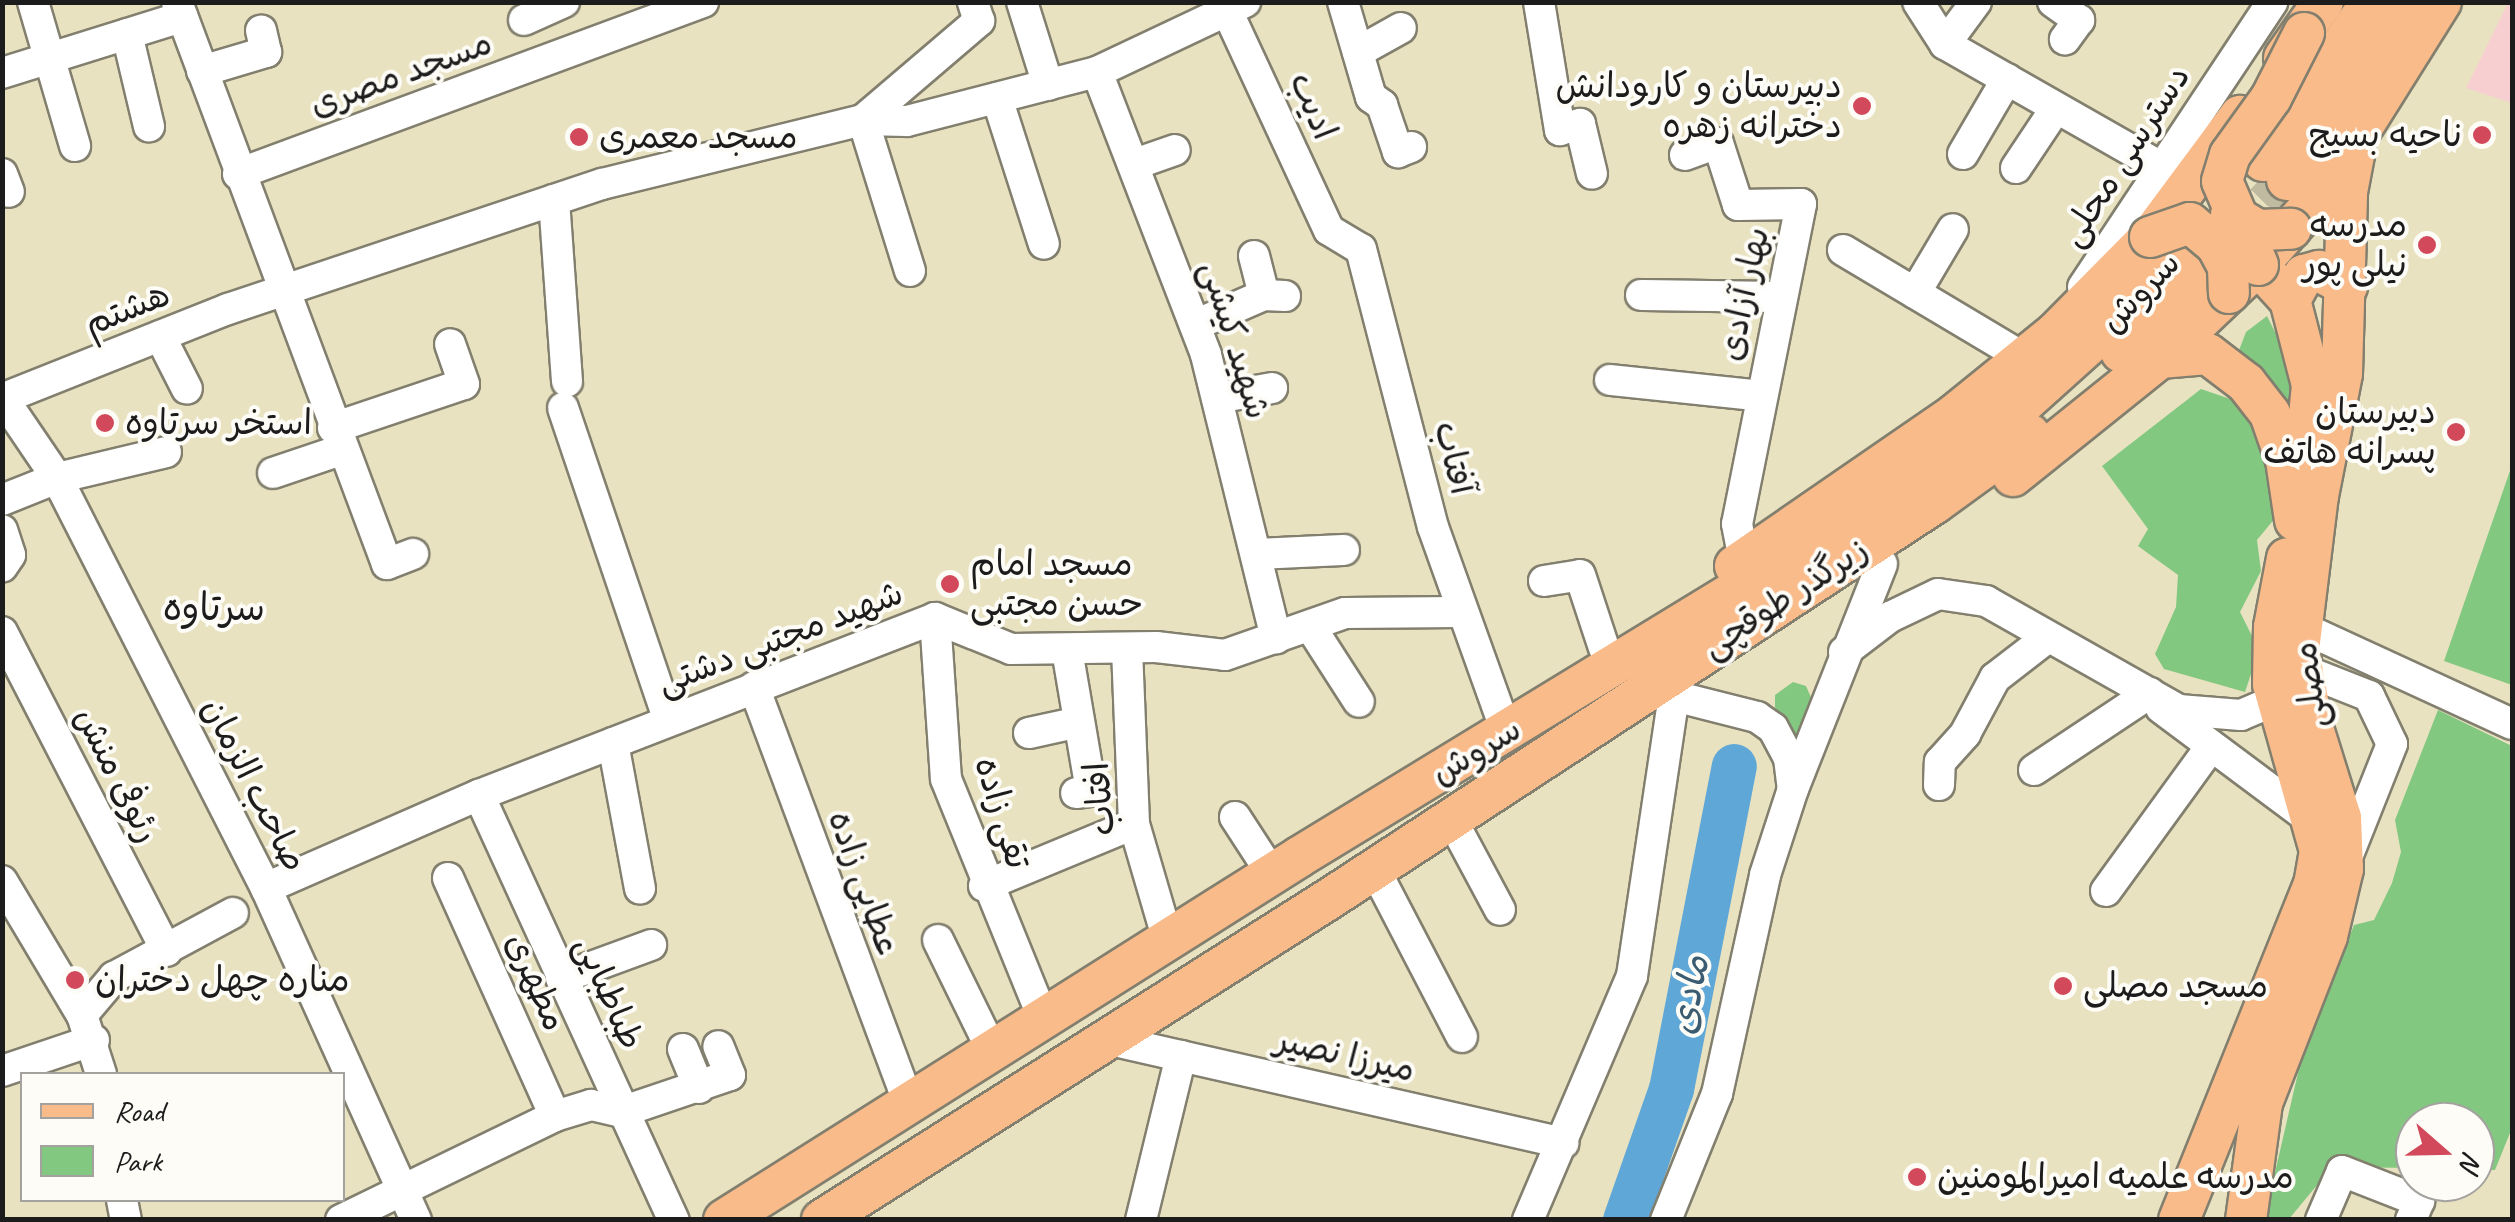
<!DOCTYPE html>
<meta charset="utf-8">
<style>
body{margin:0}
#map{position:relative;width:2515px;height:1222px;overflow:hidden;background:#e9e2c1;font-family:Caveat,"Playpen Sans Arabic",sans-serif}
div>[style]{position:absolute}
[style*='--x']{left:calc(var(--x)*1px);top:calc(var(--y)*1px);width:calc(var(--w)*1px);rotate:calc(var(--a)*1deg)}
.built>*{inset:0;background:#f7cfd1}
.green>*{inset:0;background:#83c881}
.river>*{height:45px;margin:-22.5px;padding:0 22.5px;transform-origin:22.5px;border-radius:22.5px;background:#5fa7d6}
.major-tunnel>*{height:40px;margin-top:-20px;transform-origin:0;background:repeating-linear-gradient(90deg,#c0baa0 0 40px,transparent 0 60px)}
.roads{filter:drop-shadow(2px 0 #827f6e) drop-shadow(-2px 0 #827f6e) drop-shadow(0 2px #827f6e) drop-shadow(0 -2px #827f6e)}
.minor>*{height:30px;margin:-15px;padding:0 15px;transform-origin:15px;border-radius:15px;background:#fff}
.major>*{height:40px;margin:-20px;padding:0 20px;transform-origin:20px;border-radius:20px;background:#fabb8b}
.bridges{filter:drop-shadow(2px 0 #827f6e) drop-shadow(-2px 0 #827f6e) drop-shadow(0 2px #827f6e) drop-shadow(0 -2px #827f6e)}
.major-bridge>*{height:40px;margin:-20px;padding:0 20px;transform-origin:20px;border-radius:20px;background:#fabb8b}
.dots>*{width:28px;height:28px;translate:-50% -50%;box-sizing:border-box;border:5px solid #fdfcf7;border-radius:50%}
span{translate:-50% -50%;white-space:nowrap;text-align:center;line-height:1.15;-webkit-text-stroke:8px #fdfcf7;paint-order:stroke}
.street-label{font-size:35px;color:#1c1c1c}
.poi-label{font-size:35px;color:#1c1c1c}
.right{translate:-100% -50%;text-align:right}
.left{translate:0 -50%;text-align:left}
.neighbourhood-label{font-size:38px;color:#1c1c1c}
.water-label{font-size:38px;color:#3a5b70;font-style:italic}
.frame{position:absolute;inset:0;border:5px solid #1c1c1c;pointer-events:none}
.legend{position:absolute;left:20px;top:1072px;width:325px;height:130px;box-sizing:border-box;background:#fdfcf7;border:2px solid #a3a29f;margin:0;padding:12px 18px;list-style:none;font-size:30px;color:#1c1c1c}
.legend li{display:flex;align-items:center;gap:20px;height:50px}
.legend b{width:50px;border:2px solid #a3a29f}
.north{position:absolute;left:2395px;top:1102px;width:100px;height:100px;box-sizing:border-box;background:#fdfcf7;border:2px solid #a3a29f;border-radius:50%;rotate:110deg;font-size:28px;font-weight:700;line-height:40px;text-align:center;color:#1c1c1c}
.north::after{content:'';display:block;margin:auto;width:35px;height:45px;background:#d1495b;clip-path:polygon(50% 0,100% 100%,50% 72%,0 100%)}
</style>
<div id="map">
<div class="built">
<i style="clip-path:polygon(2508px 3px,2512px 3px,2512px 103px,2466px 88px)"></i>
</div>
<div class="green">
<i style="clip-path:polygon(2267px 316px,2291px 364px,2296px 430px,2236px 358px,2246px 332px)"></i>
<i style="clip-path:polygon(2201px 389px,2242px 403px,2272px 449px,2276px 517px,2257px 540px,2261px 571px,2240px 612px,2259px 650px,2245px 692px,2164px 669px,2155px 654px,2176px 607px,2178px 575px,2138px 546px,2148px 529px,2102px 466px)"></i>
<i style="clip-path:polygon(2512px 465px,2512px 685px,2444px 661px)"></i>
<i style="clip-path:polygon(1793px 682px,1806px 686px,1813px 702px,1797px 749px,1775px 707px,1775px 695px)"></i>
<i style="clip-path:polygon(2438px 710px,2512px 746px,2512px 1128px,2495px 1170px,2475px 1170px,2475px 1122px,2415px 1122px,2415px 1168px,2332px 1167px,2289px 1219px,2264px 1220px,2301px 1060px,2354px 925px,2374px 920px,2392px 883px,2401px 852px,2395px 820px)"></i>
</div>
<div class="river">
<i style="--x:1625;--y:1220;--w:139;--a:-70.7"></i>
<i style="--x:1671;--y:1089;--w:329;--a:-79"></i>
</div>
<div class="major-tunnel">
<i style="--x:2224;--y:247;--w:92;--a:-46.8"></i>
</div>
<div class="roads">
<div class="minor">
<i style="--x:33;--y:2;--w:150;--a:73.7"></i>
<i style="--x:177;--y:2;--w:600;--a:69.51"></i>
<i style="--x:387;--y:564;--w:28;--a:-21"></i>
<i style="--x:1022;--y:2;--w:87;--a:72.6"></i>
<i style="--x:1223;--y:2;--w:251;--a:65.1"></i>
<i style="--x:1329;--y:230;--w:37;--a:31"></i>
<i style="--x:1361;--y:249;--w:287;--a:75.5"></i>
<i style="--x:1433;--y:527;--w:202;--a:70.3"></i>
<i style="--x:1343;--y:2;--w:99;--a:73.6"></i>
<i style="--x:1371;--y:97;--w:14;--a:36"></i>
<i style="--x:1382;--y:105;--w:50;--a:71.2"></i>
<i style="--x:1398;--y:152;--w:14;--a:-21"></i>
<i style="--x:1539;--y:2;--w:130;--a:80.7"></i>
<i style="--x:1560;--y:130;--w:21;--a:-17"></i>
<i style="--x:1580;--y:124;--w:51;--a:76.5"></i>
<i style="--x:1918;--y:2;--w:50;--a:57.3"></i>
<i style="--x:1945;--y:44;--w:249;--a:29.7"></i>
<i style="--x:2053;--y:2;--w:32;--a:35"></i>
<i style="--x:2079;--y:20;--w:24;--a:126"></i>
<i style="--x:524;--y:20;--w:44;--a:-24.2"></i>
<i style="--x:127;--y:34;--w:95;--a:76.6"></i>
<i style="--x:1945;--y:44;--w:52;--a:-53.6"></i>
<i style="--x:1358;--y:52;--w:49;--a:-29.2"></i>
<i style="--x:202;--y:71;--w:67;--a:-16.5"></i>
<i style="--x:266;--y:52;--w:22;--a:-103"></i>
<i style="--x:1097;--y:72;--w:303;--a:68.9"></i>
<i style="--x:1206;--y:355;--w:292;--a:76.1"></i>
<i style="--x:2;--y:73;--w:189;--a:-17.3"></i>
<i style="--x:997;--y:98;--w:153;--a:72.2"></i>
<i style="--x:863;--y:120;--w:153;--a:-40.5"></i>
<i style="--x:979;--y:21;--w:20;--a:-108"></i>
<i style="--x:863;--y:120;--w:158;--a:72.7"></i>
<i style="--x:1963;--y:154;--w:87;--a:-59.6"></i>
<i style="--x:1685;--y:155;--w:35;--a:-20"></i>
<i style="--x:1718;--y:143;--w:65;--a:72.1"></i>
<i style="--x:1738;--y:205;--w:63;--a:-0.9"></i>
<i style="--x:1801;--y:204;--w:326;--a:101.3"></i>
<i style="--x:1737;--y:524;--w:36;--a:79"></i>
<i style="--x:1135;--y:164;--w:42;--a:-19.3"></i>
<i style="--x:2016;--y:168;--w:72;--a:-56.3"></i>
<i style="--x:2;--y:174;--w:19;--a:69"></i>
<i style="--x:238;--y:174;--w:496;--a:-20.3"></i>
<i style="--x:554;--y:200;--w:182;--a:85.9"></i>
<i style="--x:1843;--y:250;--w:211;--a:30.8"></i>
<i style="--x:1254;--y:256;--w:40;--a:75.6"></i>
<i style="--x:2083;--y:287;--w:342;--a:-56.4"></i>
<i style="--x:1915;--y:293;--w:74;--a:-59.3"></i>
<i style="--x:1641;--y:295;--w:139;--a:0.8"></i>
<i style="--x:1195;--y:325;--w:75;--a:-23.5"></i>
<i style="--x:1264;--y:295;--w:21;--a:3"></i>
<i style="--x:160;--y:336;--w:59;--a:63"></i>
<i style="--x:1610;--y:380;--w:152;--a:6"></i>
<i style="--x:2;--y:397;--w:98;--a:55.8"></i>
<i style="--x:57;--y:478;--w:460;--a:63"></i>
<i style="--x:266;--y:888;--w:364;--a:65.7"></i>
<i style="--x:4;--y:398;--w:241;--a:-21.7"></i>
<i style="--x:228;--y:309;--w:394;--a:-18.5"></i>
<i style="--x:602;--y:184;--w:269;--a:-13.8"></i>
<i style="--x:863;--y:120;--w:44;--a:1.3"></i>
<i style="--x:907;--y:121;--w:196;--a:-14.5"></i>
<i style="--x:1097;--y:72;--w:164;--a:-25.3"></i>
<i style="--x:1217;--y:398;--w:56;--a:-10.3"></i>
<i style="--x:563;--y:408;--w:330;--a:71.3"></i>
<i style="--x:333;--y:428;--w:138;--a:-18.6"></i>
<i style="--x:464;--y:384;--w:42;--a:-109.3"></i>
<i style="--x:273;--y:473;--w:72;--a:-18.7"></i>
<i style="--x:2;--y:500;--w:59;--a:-21.8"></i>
<i style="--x:57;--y:478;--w:112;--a:-13.4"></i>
<i style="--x:2;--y:530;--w:26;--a:72"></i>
<i style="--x:10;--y:555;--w:14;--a:124"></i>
<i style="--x:1256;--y:554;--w:88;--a:-2.6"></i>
<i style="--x:1544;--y:581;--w:36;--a:-9"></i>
<i style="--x:1580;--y:575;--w:77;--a:71.8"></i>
<i style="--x:935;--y:618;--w:161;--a:86.1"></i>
<i style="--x:946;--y:779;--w:258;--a:67.9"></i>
<i style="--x:1310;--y:626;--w:90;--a:57.2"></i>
<i style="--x:2303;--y:628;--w:230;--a:24.7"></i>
<i style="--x:2;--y:632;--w:359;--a:62.7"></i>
<i style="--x:1127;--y:649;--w:175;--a:87.7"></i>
<i style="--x:1134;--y:824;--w:121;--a:73.7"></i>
<i style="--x:1067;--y:650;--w:143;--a:80.3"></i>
<i style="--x:1091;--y:791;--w:15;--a:172"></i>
<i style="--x:1844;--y:652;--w:58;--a:-37.3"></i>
<i style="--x:1890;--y:617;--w:53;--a:-25.6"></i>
<i style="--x:1938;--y:594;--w:49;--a:8.3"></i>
<i style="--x:1986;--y:601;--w:222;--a:29.5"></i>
<i style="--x:2179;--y:710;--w:62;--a:4.6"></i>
<i style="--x:2241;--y:715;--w:38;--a:-23"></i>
<i style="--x:2303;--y:670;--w:71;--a:21.5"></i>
<i style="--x:2369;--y:696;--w:53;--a:64.4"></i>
<i style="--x:2392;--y:744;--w:122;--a:111.7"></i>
<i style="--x:754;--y:687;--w:444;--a:69.6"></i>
<i style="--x:2161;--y:708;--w:186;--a:36.7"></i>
<i style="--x:1029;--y:733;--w:51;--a:-12.4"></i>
<i style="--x:613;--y:743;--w:148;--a:79.5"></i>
<i style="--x:2034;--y:770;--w:139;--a:-33.6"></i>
<i style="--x:1939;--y:785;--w:23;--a:-88"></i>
<i style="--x:1940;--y:762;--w:38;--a:-48"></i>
<i style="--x:1965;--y:734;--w:64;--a:-61.8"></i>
<i style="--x:1995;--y:678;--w:66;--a:-37.6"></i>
<i style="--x:479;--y:795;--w:468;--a:65.4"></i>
<i style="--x:1235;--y:817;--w:68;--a:57"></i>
<i style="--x:1455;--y:826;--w:95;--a:61.8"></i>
<i style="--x:1376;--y:872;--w:186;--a:62.5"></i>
<i style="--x:448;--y:878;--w:261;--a:65.8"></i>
<i style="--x:2;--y:881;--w:156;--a:59.2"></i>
<i style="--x:82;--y:1015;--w:62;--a:72.1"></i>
<i style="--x:984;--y:886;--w:162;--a:-22.5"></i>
<i style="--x:266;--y:888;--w:232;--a:-23.6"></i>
<i style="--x:479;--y:795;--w:489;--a:-21.2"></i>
<i style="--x:935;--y:618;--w:82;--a:22.2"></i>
<i style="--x:1011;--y:649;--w:145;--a:-0.8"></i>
<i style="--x:1156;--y:647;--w:69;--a:6.6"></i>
<i style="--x:1225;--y:655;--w:127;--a:-19.3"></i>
<i style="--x:1345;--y:613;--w:114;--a:-0.5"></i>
<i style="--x:2106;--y:891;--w:177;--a:-54"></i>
<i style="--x:938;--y:940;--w:123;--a:63.9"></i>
<i style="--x:561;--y:978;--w:96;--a:-20.1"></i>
<i style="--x:82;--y:1015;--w:50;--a:-49.9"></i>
<i style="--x:114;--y:977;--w:135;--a:-28.3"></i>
<i style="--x:1110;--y:1040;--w:465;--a:12.8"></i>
<i style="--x:683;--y:1049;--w:42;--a:67.7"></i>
<i style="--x:2;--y:1071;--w:97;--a:-18.6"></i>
<i style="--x:122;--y:1200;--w:20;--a:79"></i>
<i style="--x:341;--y:1220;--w:238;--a:-25.9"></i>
<i style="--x:555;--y:1116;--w:38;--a:-17"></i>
<i style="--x:591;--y:1105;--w:31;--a:13"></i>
<i style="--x:621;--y:1112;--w:115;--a:-18.7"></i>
<i style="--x:730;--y:1075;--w:31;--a:-112"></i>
<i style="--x:1141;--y:1220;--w:169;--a:-76.3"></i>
<i style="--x:1528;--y:1220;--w:265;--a:-66.9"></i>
<i style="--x:1632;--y:976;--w:283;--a:-81.5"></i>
<i style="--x:1674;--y:696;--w:86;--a:14.2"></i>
<i style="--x:1757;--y:717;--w:19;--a:35"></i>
<i style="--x:1773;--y:728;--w:34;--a:62"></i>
<i style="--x:1789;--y:758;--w:31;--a:83"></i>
<i style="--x:1666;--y:1220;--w:136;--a:-68"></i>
<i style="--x:1717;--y:1094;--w:224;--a:-77.6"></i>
<i style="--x:1765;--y:875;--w:90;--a:-72"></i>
<i style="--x:1793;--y:789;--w:242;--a:-68.4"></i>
<i style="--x:2321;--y:1220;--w:53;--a:-66.8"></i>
<i style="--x:2342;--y:1171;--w:83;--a:21.3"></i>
<i style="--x:2419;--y:1201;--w:21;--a:113"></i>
</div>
<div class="major">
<i style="--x:2284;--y:58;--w:68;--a:-55.1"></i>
<i style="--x:2263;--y:161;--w:192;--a:-55.8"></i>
<i style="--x:2287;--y:180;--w:215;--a:-55.8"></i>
<i style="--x:2258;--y:265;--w:47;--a:47.6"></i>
<i style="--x:2290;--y:300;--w:88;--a:75.5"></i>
<i style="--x:2312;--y:385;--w:52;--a:95.5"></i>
<i style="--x:2290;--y:300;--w:29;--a:-61"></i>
<i style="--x:2304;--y:275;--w:16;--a:-15"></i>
<i style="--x:2319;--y:271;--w:32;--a:28"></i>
<i style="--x:2121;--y:352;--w:129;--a:-45.6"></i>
<i style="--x:2160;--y:358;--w:48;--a:-4.8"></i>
<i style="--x:2208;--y:354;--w:48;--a:37.3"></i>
<i style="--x:2246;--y:383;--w:39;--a:52"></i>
<i style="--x:2270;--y:414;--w:49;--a:70.8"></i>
<i style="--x:2286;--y:460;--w:61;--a:81.5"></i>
<i style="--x:2013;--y:476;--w:189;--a:-38.8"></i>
<i style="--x:2160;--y:358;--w:135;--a:-43.5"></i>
<i style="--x:2258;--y:265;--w:90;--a:-48.2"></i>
<i style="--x:2318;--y:198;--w:231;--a:-57.9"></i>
<i style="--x:1735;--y:566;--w:267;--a:-34.6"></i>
<i style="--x:1955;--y:414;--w:129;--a:-39"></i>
<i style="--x:2055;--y:333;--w:135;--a:-45.3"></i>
<i style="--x:2150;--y:237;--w:151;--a:-53.4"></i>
<i style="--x:724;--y:1220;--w:680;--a:-32.26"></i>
<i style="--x:1299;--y:857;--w:730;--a:-31.38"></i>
<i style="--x:1922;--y:477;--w:118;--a:-35.7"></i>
<i style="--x:2018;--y:408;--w:130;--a:-41.9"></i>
<i style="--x:2115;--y:321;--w:115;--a:-47.1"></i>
<i style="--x:822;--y:1220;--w:600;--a:-32.34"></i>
<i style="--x:1329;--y:899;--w:724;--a:-33.16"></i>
<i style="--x:1935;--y:503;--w:117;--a:-36"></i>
<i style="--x:2179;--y:1220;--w:361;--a:-68.1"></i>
<i style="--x:2314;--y:885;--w:35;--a:-80"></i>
<i style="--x:2320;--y:851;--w:173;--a:-105.7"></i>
<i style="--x:2273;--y:684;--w:57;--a:-89"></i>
<i style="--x:2274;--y:627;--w:70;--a:-79.3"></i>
<i style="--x:2246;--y:1220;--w:118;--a:-82.2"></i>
<i style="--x:2262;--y:1103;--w:179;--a:-68.7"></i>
<i style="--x:2327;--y:936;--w:69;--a:-76.6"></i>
<i style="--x:2343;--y:869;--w:51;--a:-92.2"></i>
<i style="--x:2341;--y:818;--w:94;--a:-107.3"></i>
<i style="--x:2313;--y:728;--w:79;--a:-100.2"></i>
<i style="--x:2299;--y:650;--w:155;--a:-83"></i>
<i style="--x:2318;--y:496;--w:124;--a:-78.9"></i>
<i style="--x:2342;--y:374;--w:182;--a:-88.4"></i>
<i style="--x:2347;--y:192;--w:43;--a:-79.2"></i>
</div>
</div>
<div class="bridges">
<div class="major-bridge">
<i style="--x:2231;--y:214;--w:31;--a:31"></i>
<i style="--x:2258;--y:230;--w:33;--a:-2"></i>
<i style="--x:2150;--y:237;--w:42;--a:-19.3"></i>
<i style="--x:2190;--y:223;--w:35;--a:40"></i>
<i style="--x:2217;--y:246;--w:24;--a:62"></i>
<i style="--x:2228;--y:267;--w:26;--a:88"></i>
<i style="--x:2258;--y:265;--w:91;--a:-113.2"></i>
<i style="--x:2222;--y:181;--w:27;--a:-73"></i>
<i style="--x:2230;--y:155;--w:70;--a:-54.3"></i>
<i style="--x:2271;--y:98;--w:73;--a:-63.1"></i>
</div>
</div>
<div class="dots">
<i style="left:1862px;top:106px;background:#d1495b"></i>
<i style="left:2482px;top:135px;background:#d1495b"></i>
<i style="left:579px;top:137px;background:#d1495b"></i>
<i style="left:2427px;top:245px;background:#d1495b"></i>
<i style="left:105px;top:423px;background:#d1495b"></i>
<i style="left:2456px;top:432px;background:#d1495b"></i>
<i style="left:950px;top:584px;background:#d1495b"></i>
<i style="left:75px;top:980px;background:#d1495b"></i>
<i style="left:2063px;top:986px;background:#d1495b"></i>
<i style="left:1917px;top:1177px;background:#d1495b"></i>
</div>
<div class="street-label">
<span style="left:401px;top:74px;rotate:-20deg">مسجد مصری</span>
<span style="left:1313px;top:106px;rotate:67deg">ادیب</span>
<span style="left:2125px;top:156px;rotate:-57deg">دسترسی محلی</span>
<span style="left:2140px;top:292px;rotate:-46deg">سروش</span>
<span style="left:1744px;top:294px;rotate:-78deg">بهار آزادی</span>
<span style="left:127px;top:309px;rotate:-22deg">هشتم</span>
<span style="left:1235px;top:340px;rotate:73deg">شهید کیشی</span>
<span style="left:1454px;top:458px;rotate:76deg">آفتاب</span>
<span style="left:1785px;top:598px;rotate:-33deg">زیرگذر طوقچی</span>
<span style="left:780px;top:638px;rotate:-21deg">شهید مجتبی دشتی</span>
<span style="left:2310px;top:685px;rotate:-97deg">مصلی</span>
<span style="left:1476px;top:751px;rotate:-31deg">سروش</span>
<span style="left:117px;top:775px;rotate:63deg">رئوفی منش</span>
<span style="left:254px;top:785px;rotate:63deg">صاحب الزمان</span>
<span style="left:1100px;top:799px;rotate:-95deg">افتاب</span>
<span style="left:1002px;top:813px;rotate:73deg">تقی زاده</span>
<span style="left:864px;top:883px;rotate:70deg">عطایی زاده</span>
<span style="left:536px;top:982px;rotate:66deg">مطهری</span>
<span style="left:609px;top:993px;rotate:66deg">طباطبایی</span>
<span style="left:1345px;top:1055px;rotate:13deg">میرزا نصیر</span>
</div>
<div class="poi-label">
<span class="right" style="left:1842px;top:106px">دبیرستان و کارودانش<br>دخترانه زهره</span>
<span class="right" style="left:2462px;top:135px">ناحیه بسیج</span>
<span class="left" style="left:599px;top:137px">مسجد معمری</span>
<span class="right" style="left:2407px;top:245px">مدرسه<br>نیلی پور</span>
<span class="right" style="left:2436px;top:432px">دبیرستان<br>پسرانه هاتف</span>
<span class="left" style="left:125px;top:423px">استخر سرتاوه</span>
<span class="left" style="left:970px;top:584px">مسجد امام<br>حسن مجتبی</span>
<span class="left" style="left:95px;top:980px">مناره چهل دختران</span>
<span class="left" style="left:2083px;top:986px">مسجد مصلی</span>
<span class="left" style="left:1937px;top:1177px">مدرسه علمیه امیرالمومنین</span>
</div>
<div class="neighbourhood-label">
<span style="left:214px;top:608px">سرتاوه</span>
</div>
<div class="water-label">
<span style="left:1689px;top:995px;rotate:-79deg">مادی</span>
</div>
<div class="frame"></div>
<ul class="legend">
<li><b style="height:12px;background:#fabb8b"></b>Road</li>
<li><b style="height:28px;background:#83c881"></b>Park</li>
</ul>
<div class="north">N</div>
</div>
